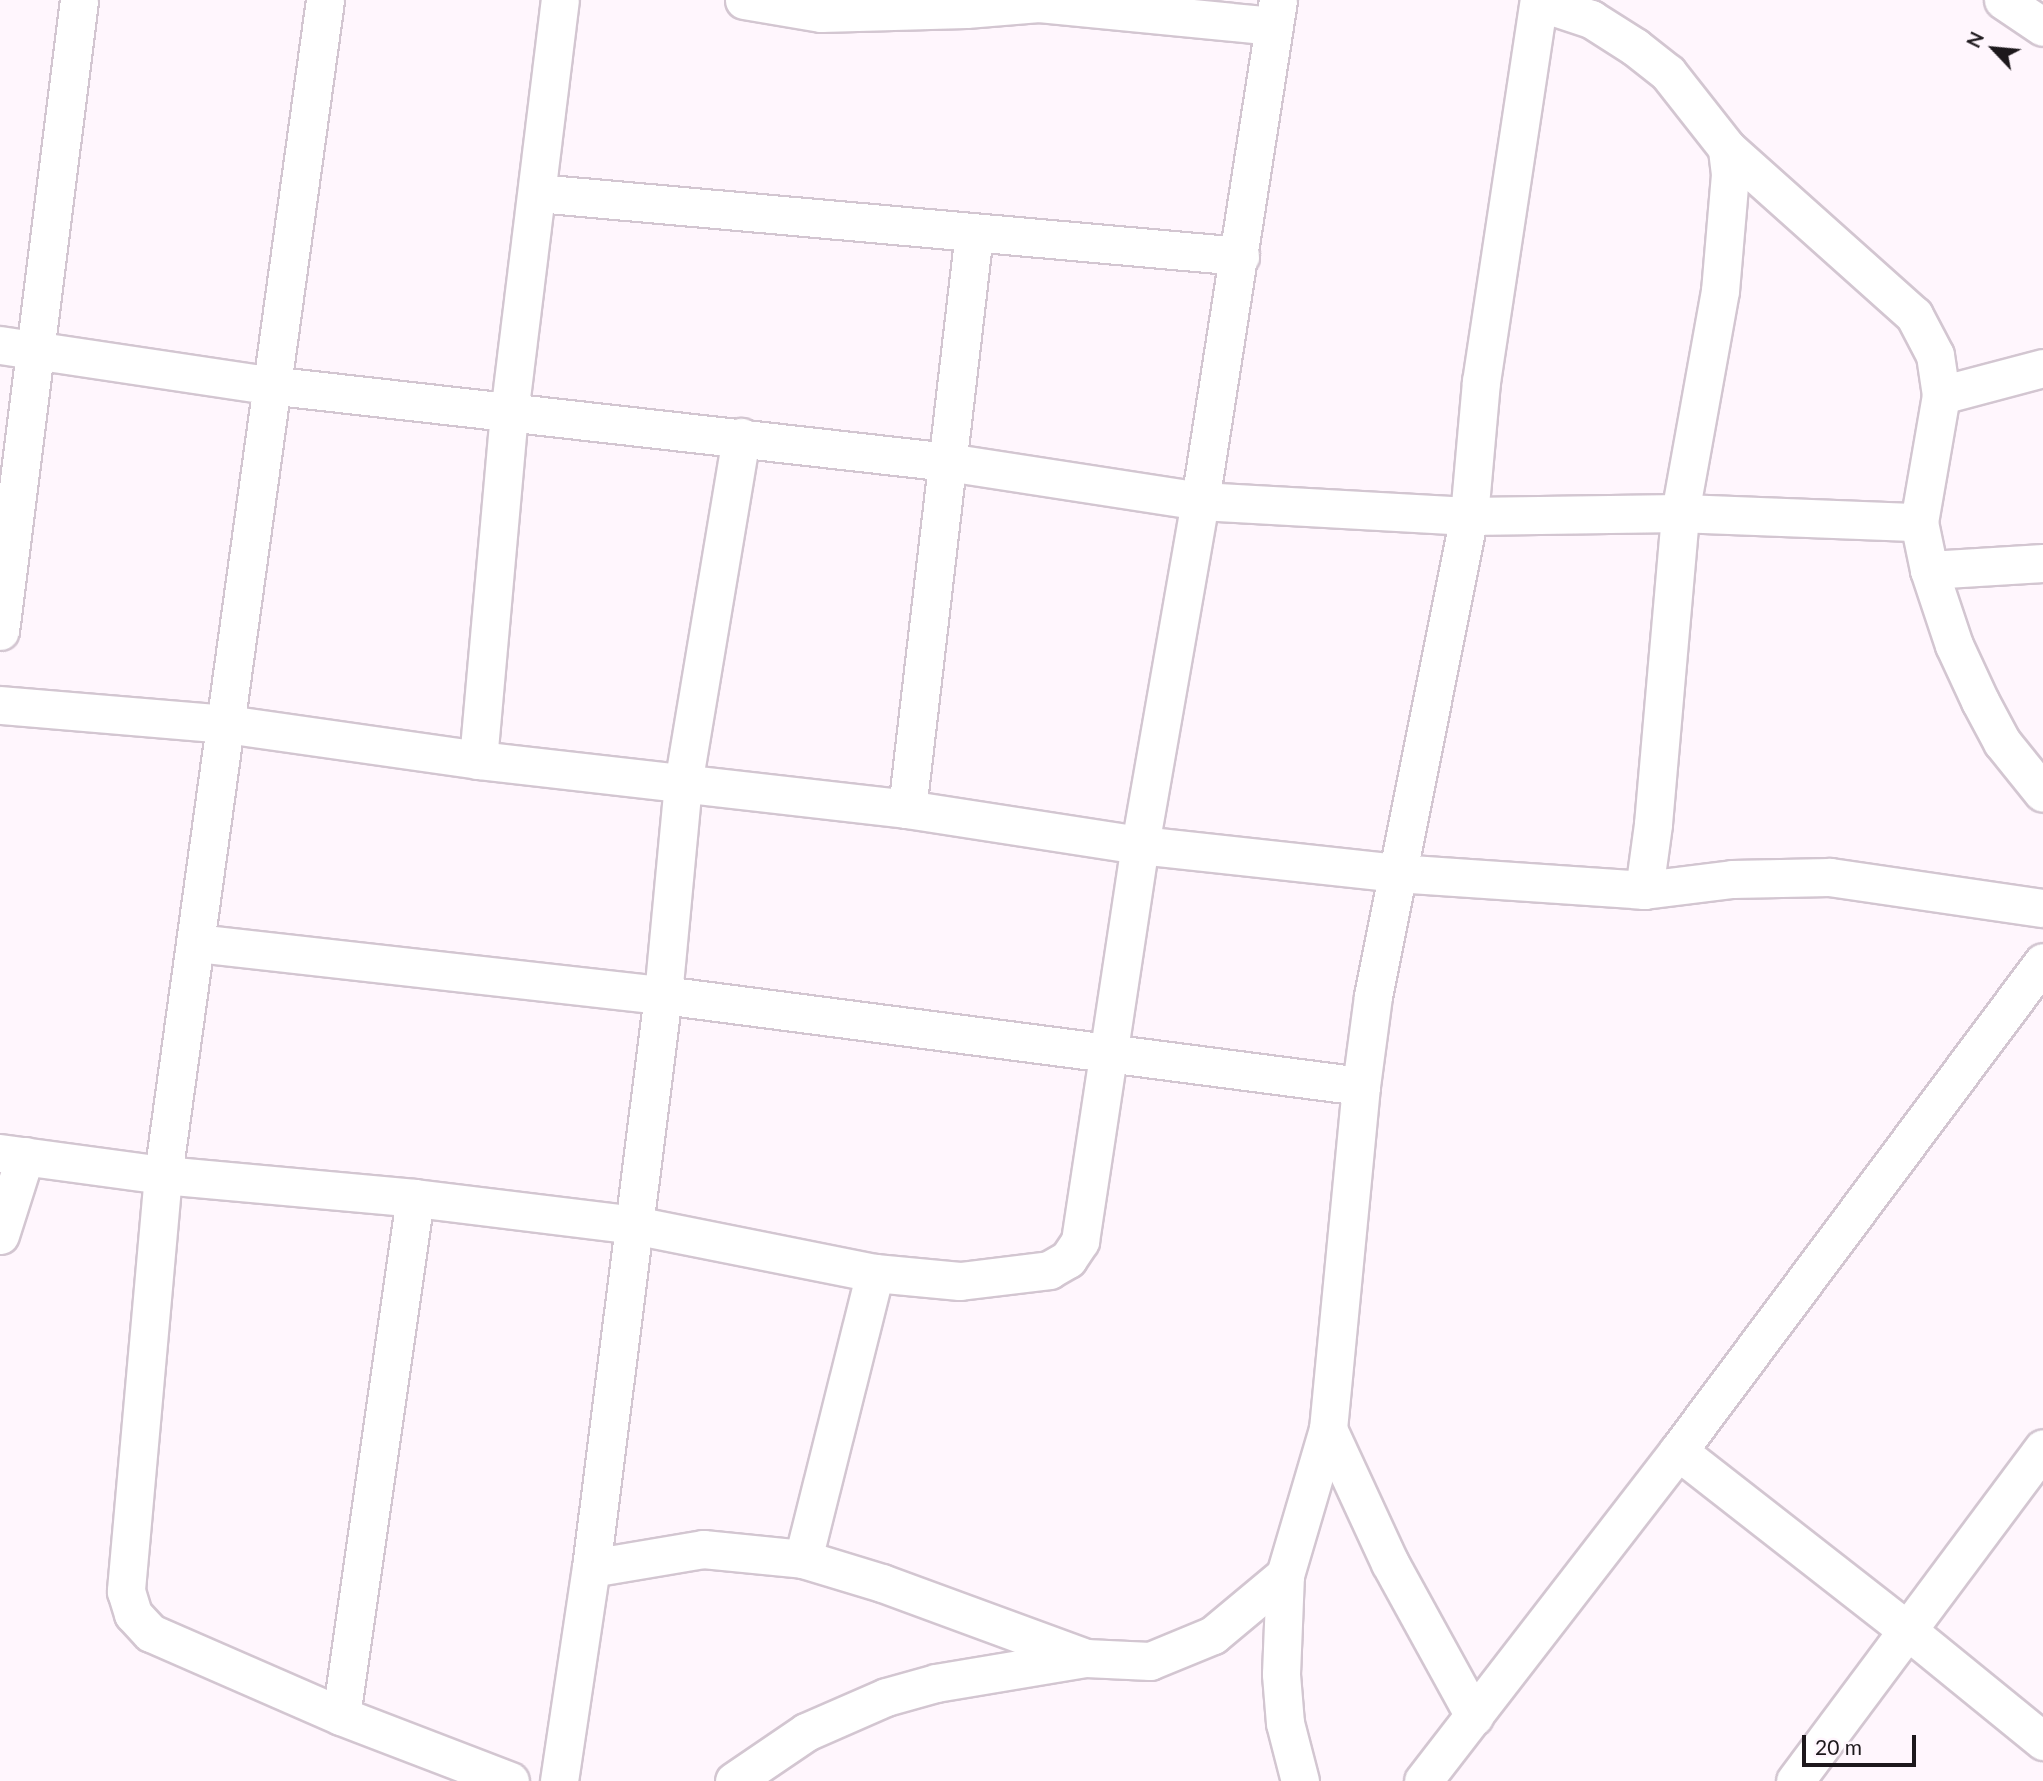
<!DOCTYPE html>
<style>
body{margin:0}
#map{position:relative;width:2043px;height:1781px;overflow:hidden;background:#fff6fd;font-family:Lato,sans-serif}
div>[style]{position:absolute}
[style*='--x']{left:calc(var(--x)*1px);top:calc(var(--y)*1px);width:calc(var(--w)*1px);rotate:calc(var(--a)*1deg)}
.roads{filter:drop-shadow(2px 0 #d3c6d1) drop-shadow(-2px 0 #d3c6d1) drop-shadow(0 2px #d3c6d1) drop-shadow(0 -2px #d3c6d1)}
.minor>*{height:37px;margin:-18.5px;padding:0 18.5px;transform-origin:18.5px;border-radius:18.5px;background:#fff}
span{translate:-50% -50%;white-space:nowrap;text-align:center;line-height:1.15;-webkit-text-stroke:7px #fff6fd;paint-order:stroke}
.north{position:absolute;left:1959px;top:14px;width:70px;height:70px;-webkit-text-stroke:5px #fff6fd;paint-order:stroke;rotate:296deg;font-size:19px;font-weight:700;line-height:28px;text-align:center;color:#1d181c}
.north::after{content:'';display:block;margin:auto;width:24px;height:32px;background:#1d181c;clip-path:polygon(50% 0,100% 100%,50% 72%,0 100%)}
.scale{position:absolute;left:1802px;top:1735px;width:114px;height:32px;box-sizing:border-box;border:4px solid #1d181c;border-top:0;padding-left:9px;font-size:21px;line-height:24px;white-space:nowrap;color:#1d181c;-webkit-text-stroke:5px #fff6fd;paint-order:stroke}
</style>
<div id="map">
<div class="roads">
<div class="minor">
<i style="--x:325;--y:0;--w:1186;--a:97.85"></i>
<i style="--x:163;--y:1175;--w:418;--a:95.1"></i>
<i style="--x:126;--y:1591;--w:24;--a:73"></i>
<i style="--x:133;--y:1614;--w:26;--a:47"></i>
<i style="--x:151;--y:1633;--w:207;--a:23.6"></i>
<i style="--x:341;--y:1716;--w:181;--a:21"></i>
<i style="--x:744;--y:0;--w:78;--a:9.6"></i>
<i style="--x:821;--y:13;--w:145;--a:-1.6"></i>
<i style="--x:966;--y:9;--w:73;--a:-4.7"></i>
<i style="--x:1039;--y:3;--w:236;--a:5.6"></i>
<i style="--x:2003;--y:0;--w:48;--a:34"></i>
<i style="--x:1539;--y:2;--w:55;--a:18.1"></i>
<i style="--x:1591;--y:19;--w:52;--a:32.5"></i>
<i style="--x:1635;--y:47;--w:42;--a:38.2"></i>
<i style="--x:1668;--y:73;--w:95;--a:51.8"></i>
<i style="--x:1727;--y:148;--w:251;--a:41.8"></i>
<i style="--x:1914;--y:315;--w:45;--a:62.3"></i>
<i style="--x:1935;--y:355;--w:40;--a:81.5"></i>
<i style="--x:1941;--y:395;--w:129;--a:99.8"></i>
<i style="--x:1919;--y:522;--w:49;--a:78.2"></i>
<i style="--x:1929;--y:570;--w:79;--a:71.6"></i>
<i style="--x:1954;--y:645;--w:62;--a:65.1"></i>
<i style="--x:1980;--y:701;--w:47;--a:61.8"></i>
<i style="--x:2002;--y:742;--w:65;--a:51.2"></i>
<i style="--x:537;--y:193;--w:706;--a:5.12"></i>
<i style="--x:0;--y:345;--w:272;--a:8.5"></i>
<i style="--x:269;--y:385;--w:683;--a:6.47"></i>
<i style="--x:948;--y:462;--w:255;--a:8.8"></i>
<i style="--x:1200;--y:501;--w:269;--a:3.2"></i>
<i style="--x:1469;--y:516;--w:211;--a:-0.8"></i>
<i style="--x:1680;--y:513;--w:239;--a:2.2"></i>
<i style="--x:1941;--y:395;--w:106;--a:-14.8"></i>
<i style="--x:1929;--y:570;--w:114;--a:-3.5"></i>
<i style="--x:0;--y:631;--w:636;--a:-82.86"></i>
<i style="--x:0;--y:705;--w:227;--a:4.8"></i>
<i style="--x:226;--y:724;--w:255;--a:8.1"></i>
<i style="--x:478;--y:760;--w:432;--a:6.5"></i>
<i style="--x:907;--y:809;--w:236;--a:8.8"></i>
<i style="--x:1140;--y:845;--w:258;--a:6.2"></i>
<i style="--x:1396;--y:873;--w:249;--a:3.9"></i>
<i style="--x:1644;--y:890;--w:89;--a:-7.1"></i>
<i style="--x:1732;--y:879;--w:98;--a:-1.2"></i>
<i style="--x:1830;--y:877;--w:215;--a:8.3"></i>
<i style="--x:478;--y:760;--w:347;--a:-84.9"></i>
<i style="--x:509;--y:414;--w:417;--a:-83"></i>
<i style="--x:907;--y:809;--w:580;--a:-83.37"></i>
<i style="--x:1644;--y:890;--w:67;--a:-82.2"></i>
<i style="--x:1653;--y:824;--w:312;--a:-85"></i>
<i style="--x:1680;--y:513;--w:226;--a:-79.8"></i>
<i style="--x:1720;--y:291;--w:117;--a:-85.1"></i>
<i style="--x:1730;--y:174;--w:26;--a:-97"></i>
<i style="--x:196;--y:943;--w:470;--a:6.4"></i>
<i style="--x:663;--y:995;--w:704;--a:7.43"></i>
<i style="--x:0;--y:1153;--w:164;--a:7.7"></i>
<i style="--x:163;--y:1175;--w:253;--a:5.2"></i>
<i style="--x:415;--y:1198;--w:221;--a:7"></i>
<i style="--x:634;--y:1225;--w:246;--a:11.3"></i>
<i style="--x:875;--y:1273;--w:85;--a:5.4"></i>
<i style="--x:960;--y:1281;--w:90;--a:-7"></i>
<i style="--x:1049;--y:1270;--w:22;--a:-30"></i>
<i style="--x:1068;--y:1259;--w:22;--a:-56"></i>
<i style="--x:1080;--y:1241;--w:401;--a:-81.4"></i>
<i style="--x:1140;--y:845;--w:349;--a:-80.1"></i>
<i style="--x:1200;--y:501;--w:507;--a:-81.15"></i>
<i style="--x:0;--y:1235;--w:83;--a:-72.4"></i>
<i style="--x:1328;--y:1429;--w:148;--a:65.2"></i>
<i style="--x:1390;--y:1563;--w:175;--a:61.2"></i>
<i style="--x:1678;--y:1451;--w:291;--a:38"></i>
<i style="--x:1907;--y:1630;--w:176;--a:39.2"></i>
<i style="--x:803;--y:1559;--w:295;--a:-75.9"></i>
<i style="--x:591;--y:1568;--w:114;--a:-9.6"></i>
<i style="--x:703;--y:1549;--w:100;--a:5.7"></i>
<i style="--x:803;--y:1559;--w:83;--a:16.9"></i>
<i style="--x:882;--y:1583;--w:217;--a:20.2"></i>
<i style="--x:1086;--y:1658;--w:64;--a:2.7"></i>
<i style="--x:1150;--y:1661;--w:68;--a:-22.4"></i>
<i style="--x:1213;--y:1635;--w:94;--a:-39.8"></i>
<i style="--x:341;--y:1716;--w:523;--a:-81.87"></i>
<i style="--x:559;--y:1781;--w:215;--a:-81.5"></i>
<i style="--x:591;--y:1568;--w:578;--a:-82.84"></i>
<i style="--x:663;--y:995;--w:212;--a:-84.6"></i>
<i style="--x:683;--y:784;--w:352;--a:-80.5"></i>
<i style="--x:734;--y:1781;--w:87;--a:-34.2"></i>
<i style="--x:806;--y:1732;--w:87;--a:-23.6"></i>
<i style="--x:886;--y:1697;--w:52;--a:-15.6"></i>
<i style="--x:936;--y:1683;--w:151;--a:-9.5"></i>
<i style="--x:1300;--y:1781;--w:60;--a:-104.5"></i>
<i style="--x:1285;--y:1723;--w:49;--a:-94.7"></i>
<i style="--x:1281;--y:1674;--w:99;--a:-87.7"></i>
<i style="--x:1285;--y:1575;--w:152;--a:-73.6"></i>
<i style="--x:1328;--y:1429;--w:345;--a:-84.5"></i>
<i style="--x:1361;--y:1086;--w:91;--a:-82.4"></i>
<i style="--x:1373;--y:996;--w:490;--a:-78.7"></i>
<i style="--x:1469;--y:516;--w:135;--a:-84.9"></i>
<i style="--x:1481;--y:382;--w:386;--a:-81.4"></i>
<i style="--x:1423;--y:1781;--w:417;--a:-52.3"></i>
<i style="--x:1678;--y:1451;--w:610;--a:-53.26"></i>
<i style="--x:1795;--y:1781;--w:415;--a:-53.3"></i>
</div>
</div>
<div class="north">N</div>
<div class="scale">20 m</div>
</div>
